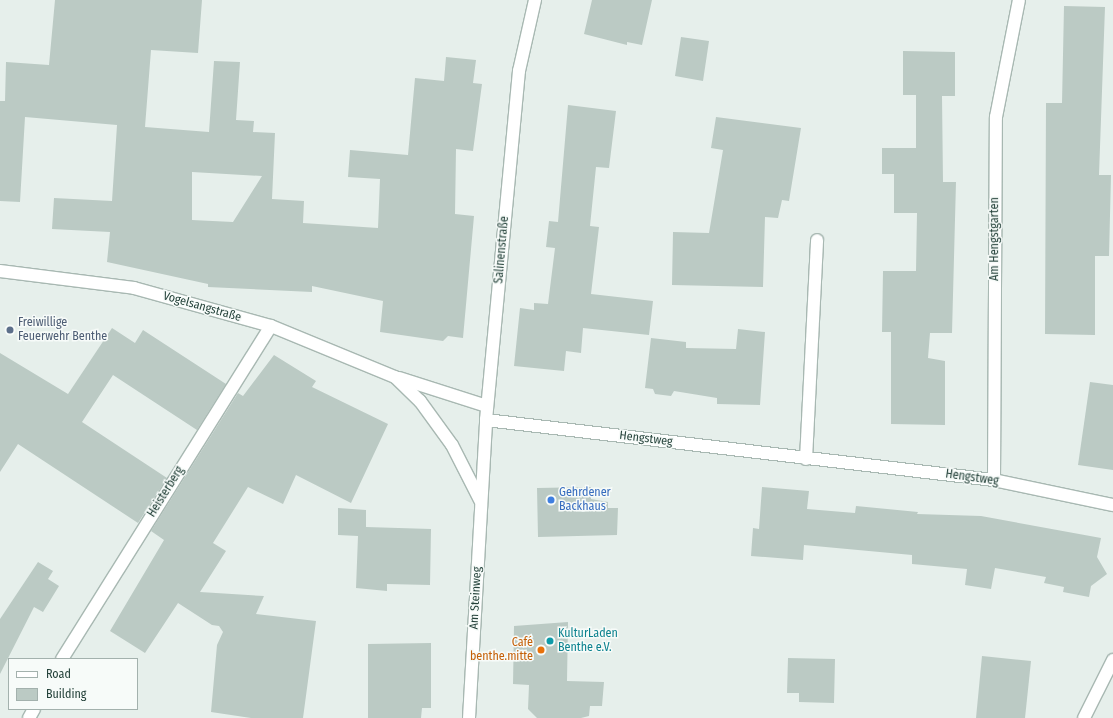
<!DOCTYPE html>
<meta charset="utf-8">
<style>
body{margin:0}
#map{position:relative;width:1113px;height:718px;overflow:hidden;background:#e6efeb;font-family:"Fira Sans Condensed",sans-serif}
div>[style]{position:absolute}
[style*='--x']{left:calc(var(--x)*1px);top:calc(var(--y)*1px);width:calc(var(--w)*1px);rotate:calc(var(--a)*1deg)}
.building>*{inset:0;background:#bbcac4}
.roads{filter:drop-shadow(1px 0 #a8b8b2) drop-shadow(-1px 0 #a8b8b2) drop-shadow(0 1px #a8b8b2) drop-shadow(0 -1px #a8b8b2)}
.minor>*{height:12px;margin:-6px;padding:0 6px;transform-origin:6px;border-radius:6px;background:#fff}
.dots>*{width:11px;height:11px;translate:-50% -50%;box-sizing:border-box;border:2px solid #f7fbf9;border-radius:50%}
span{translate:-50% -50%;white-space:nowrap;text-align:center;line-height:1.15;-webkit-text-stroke:3px #f7fbf9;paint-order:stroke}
.street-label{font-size:12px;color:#24423a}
.service-label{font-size:12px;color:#4e5e75}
.left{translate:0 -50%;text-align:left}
.shop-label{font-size:12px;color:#366cbe}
.culture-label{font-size:12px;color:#0d838f}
.food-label{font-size:12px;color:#c56008}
.right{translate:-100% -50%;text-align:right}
.legend{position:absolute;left:8px;top:658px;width:130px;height:52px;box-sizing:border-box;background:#f7fbf9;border:1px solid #a3b1ad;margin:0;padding:5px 7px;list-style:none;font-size:12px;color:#24423a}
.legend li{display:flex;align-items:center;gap:8px;height:20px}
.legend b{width:20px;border:1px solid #a3b1ad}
</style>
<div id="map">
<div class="building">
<i style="clip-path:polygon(evenodd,55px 0,202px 0,198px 53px,151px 50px,145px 127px,209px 132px,214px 61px,240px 62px,236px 120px,254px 121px,253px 132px,275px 133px,272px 199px,304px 201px,303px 223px,378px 228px,380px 179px,348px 177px,350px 150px,408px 155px,415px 78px,444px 81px,446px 57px,476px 60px,473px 83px,482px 84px,473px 151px,456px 149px,455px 214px,474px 216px,463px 338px,448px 336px,443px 341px,380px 332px,383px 301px,312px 286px,312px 292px,208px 287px,208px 284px,107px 262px,110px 232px,52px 229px,54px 198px,112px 201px,117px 125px,25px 117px,20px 202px,0 201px,0 101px,5px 101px,6px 62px,49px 65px,55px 0,192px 172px,262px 176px,233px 222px,192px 220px,192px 172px)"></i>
<i style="clip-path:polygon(592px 0,652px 0,642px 45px,627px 42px,627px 45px,584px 34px)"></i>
<i style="clip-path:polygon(1064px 6px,1105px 7px,1099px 175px,1111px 175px,1109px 256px,1095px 256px,1095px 335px,1045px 334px,1046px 103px,1062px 103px)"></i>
<i style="clip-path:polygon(681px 37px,709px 41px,703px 81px,675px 76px)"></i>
<i style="clip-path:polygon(903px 51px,955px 52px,955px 96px,942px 96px,943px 182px,956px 182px,952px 333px,930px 333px,928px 358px,945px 361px,945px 425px,891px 424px,891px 332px,882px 332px,883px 271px,916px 271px,917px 213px,894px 213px,894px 174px,882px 174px,882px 148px,916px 148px,916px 95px,903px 95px)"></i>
<i style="clip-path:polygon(568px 105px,616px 111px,609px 168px,596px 167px,590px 226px,599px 227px,591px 294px,653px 301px,649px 335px,583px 328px,581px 353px,566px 351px,564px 371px,514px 366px,520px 308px,534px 310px,534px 303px,548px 304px,555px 248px,546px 247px,549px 221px,558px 222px)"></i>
<i style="clip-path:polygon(716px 117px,801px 128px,789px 201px,782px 200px,778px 218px,765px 217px,763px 287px,672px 285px,673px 232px,709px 233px,723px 150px,711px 148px)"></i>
<i style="clip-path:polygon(112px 328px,135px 343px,143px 330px,226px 384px,197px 430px,113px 375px,82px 422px,167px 478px,138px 523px,18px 444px,0 472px,0 353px,68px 394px)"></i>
<i style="clip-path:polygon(738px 329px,765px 332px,760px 405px,717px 404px,717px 398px,674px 391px,671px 396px,655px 394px,653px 389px,645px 388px,651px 338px,686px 342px,686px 348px,736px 349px)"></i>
<i style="clip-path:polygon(274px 355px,316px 381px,312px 387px,388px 424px,351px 503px,296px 475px,283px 504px,248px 487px,213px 543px,226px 551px,200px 592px,264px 596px,256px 614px,316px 621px,303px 718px,251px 718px,211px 712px,217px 645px,223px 632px,219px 626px,212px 625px,178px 603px,145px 653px,110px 631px,164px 540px,151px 531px,238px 393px,243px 396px)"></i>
<i style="clip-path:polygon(1090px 382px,1113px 385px,1113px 470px,1078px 465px)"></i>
<i style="clip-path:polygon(591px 487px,591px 499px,608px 502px,608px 508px,618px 508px,617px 535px,538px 537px,537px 488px)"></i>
<i style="clip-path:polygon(762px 487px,809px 491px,807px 509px,855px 513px,856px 506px,918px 512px,917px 514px,981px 516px,1101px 538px,1097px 557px,1107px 574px,1091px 586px,1089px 597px,1063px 592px,1064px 587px,1044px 583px,1046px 577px,995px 568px,991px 589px,965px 585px,967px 569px,912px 564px,912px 555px,804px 545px,803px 560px,751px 556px,753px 528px,759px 529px)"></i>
<i style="clip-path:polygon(338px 508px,366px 510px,366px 527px,431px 529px,430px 585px,387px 584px,387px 591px,356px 588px,358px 536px,338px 535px)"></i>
<i style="clip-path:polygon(38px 562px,53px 571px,48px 579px,59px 586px,43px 612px,34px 607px,0 674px,0 619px)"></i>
<i style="clip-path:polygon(568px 622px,567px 681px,604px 682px,602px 706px,590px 706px,589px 716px,581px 718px,537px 718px,528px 709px,529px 685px,513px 684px,514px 626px)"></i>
<i style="clip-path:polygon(431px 643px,431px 708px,422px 708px,421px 718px,368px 718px,368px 644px)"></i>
<i style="clip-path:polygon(982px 656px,1031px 661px,1025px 718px,976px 718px)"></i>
<i style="clip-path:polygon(788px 658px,835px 659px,834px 703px,799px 702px,799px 693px,787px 693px)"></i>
</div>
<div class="roads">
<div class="minor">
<i style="--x:0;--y:271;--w:135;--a:7.2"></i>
<i style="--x:134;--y:288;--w:142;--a:15.5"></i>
<i style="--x:271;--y:326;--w:134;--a:22.4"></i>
<i style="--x:395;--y:377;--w:35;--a:44"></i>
<i style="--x:420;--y:401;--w:54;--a:54"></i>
<i style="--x:452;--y:445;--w:62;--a:63"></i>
<i style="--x:399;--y:378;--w:92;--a:17.7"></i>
<i style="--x:486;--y:420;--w:512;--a:6.74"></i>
<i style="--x:994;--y:480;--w:122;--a:11.9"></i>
<i style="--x:806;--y:459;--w:219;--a:-87.1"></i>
<i style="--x:994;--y:480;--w:363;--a:-89.7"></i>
<i style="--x:996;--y:117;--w:119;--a:-78.9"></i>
<i style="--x:62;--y:659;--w:393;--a:-57.9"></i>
<i style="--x:29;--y:718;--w:10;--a:-61"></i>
<i style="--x:469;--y:718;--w:298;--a:-86.7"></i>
<i style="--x:486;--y:420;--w:351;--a:-84.6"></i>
<i style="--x:519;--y:71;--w:73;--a:-77.3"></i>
<i style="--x:1084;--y:718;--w:65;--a:-63.4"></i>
</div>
</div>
<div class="dots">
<i style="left:10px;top:330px;background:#5c6f8a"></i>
<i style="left:551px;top:500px;background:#3f7fe0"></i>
<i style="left:550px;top:641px;background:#0f9aa8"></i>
<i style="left:541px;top:650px;background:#e8710a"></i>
</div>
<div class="street-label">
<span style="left:995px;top:239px;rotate:-90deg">Am Hengstgarten</span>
<span style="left:502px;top:250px;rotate:-85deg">Salinenstraße</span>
<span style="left:202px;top:307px;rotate:16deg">Vogelsangstraße</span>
<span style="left:646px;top:439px;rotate:7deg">Hengstweg</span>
<span style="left:972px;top:478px;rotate:8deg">Hengstweg</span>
<span style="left:166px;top:492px;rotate:-58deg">Heisterberg</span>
<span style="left:476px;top:598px;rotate:-87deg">Am Steinweg</span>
</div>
<div class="service-label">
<span class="left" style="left:18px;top:330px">Freiwillige<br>Feuerwehr Benthe</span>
</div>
<div class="shop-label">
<span class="left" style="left:559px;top:500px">Gehrdener<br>Backhaus</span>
</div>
<div class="culture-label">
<span class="left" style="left:558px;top:641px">KulturLaden<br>Benthe e.V.</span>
</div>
<div class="food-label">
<span class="right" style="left:533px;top:650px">Café<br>benthe.mitte</span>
</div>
<ul class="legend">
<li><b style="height:5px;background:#fff"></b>Road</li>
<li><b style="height:11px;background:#bbcac4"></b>Building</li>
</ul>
</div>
